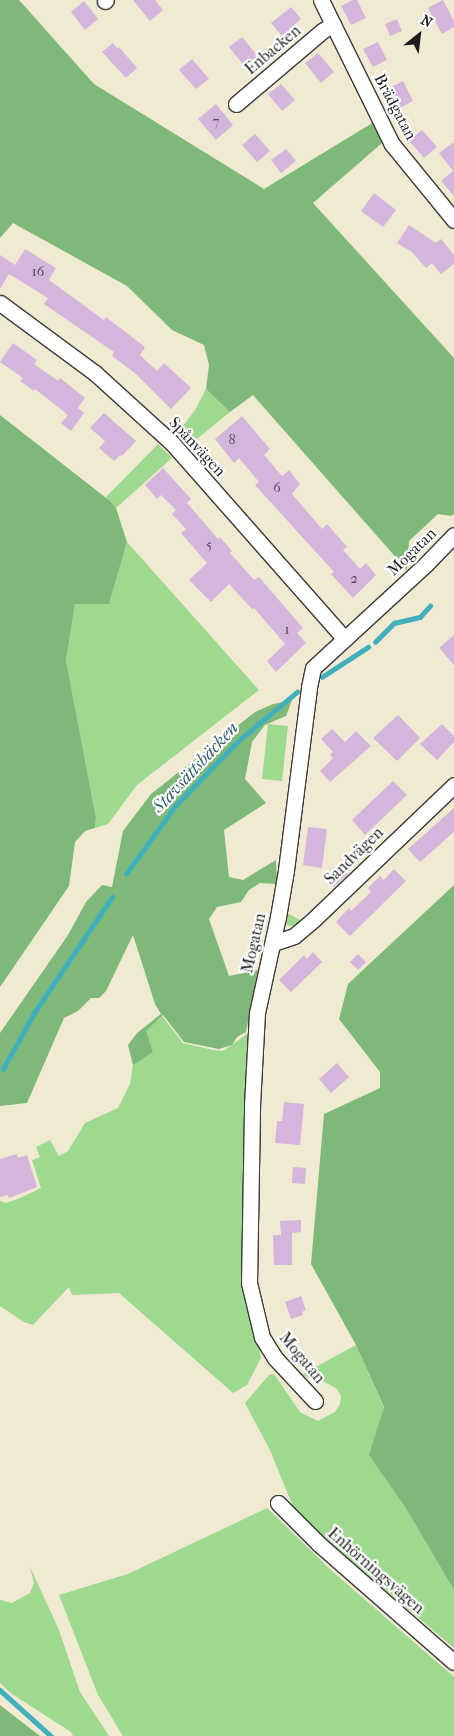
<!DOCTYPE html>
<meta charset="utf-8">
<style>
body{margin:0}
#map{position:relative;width:454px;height:1736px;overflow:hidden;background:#f0ead2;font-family:"IM FELL French Canon",serif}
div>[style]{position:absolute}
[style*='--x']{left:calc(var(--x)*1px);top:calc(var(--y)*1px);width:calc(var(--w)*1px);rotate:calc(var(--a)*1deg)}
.green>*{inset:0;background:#9dd98e}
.forest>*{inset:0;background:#7eb979}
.stream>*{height:4.5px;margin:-2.25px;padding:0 2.25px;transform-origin:2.25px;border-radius:2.25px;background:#41b0bd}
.building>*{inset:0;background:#d4b5dc}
.roads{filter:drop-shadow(1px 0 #3c3b37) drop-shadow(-1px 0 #3c3b37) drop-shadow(0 1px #3c3b37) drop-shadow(0 -1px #3c3b37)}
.minor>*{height:15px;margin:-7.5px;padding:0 7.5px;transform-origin:7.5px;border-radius:7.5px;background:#fff}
span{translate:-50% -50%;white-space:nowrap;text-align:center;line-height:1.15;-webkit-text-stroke:4.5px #fff;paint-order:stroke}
.number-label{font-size:14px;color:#4a424c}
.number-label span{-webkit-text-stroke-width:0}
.street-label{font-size:16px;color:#1c1c1c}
.water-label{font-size:18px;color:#2d5f64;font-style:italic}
.north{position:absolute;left:394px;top:10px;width:50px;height:50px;-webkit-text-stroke:4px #fff;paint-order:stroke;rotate:29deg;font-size:14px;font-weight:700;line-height:20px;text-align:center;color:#1c1c1c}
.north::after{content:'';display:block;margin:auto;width:18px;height:22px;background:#1c1c1c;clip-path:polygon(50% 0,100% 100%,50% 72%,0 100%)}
</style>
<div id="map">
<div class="green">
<i style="clip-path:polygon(206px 389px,230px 412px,187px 447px,171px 431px,181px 429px,195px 410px)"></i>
<i style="clip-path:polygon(158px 444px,172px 458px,116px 508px,106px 497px)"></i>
<i style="clip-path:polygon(127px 542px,259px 690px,137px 785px,108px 824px,95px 828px,96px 818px,66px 662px,75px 604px,109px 603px)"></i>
<i style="clip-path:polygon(268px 724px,288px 726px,282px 781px,262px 779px)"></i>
<i style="clip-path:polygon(285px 912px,304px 922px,296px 927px,287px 925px,284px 922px)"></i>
<i style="clip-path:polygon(162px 1016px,183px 1043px,213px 1050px,223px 1051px,247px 1034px,247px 1149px,257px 1337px,261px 1358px,247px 1385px,233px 1393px,119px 1293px,72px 1295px,69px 1287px,33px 1325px,24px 1322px,0 1306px,0 1201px,6px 1203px,18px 1199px,41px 1188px,32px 1160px,40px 1157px,36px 1147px,50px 1140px,59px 1156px,68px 1151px,85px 1123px,118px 1108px,130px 1084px,133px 1064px,153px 1052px,145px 1031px)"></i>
<i style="clip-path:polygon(356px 1345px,384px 1408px,370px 1455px,405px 1507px,454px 1590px,454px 1648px,316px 1531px,294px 1509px,270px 1450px,245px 1403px,269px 1375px,274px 1374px,300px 1412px,318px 1421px,335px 1412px,340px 1404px,341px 1396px,337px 1389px,327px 1383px,301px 1375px)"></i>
<i style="clip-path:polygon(267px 1508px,332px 1571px,454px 1677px,454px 1736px,123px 1736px,98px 1695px,59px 1595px,128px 1574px)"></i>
<i style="clip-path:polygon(30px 1567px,59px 1630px,80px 1692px,109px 1736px,73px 1736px,71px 1732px,12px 1694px,0 1683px,0 1600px,12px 1603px,30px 1593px,34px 1583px)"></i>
</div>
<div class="forest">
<i style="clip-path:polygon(0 0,19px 0,94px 84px,264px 189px,374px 122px,382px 143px,313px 203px,454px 358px,454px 514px,451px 516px,438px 514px,409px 541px,407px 570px,253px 395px,230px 412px,206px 389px,209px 365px,204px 345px,172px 330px,127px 286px,13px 223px,0 238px)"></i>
<i style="clip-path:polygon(0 415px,110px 501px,116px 508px,127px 542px,109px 604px,75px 604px,66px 661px,96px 818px,95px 828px,85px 831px,75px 842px,69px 886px,0 987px)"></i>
<i style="clip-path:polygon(292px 700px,286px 716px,265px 725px,252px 742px,245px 779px,266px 803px,224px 830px,229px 877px,243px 880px,276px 860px,277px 884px,260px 883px,249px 890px,241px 902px,217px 907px,209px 919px,229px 976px,258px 970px,246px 1032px,237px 1037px,232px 1045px,219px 1049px,184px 1042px,163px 1015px,146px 1031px,153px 1052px,133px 1065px,128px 1045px,137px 1033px,161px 1014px,155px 1004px,133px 935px,106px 991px,99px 998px,91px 998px,78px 1011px,64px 1018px,27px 1103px,0 1106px,0 1033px,68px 935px,86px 902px,102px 885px,112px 887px,123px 831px,151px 794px,255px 712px,273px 704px)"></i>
<i style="clip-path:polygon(454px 885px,454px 1590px,405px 1507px,369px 1455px,384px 1407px,356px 1345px,311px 1264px,324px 1114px,380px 1088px,380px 1072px,339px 1019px,348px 984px)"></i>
<i style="clip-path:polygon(0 1705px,40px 1736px,0 1736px)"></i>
</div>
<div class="stream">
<i style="--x:375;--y:642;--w:27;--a:-45"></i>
<i style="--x:394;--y:623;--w:27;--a:-13"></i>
<i style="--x:420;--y:617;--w:15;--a:-48"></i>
<i style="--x:322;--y:677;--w:55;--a:-33.1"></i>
<i style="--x:126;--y:874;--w:85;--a:-54.1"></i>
<i style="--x:176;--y:805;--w:88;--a:-45.9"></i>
<i style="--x:237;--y:742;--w:78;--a:-39.8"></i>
<i style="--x:3;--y:1069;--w:64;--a:-61"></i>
<i style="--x:34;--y:1013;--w:140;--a:-56.1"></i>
<i style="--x:0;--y:1690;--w:69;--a:42"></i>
</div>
<div class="building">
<i style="clip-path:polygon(133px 0,155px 0,163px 10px,150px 21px)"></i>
<i style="clip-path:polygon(353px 0,357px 0,366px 18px,351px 25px,341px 6px)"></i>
<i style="clip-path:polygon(443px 0,454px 21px,454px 27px,442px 34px,428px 8px)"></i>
<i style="clip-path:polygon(84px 1px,98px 19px,85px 30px,71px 12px)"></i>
<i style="clip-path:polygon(291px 7px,301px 19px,294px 25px,300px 32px,287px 42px,271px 23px)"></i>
<i style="clip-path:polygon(397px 19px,402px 31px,390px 36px,385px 24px)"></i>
<i style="clip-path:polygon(242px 37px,263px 63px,250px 73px,229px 47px)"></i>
<i style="clip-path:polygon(378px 42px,387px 60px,373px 67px,363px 49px)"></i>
<i style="clip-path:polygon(113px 43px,118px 49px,119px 47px,137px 68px,126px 78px,102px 52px)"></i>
<i style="clip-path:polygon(318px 53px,334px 72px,321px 83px,305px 63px)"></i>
<i style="clip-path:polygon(192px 59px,209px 79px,196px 89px,179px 70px)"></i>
<i style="clip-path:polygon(403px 81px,413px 101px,396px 110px,386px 90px)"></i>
<i style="clip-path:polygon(281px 84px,295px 100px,282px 111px,268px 94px)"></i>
<i style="clip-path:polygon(216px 104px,233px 125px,216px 140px,198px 119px)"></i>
<i style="clip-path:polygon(422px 130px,437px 147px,424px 158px,409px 141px)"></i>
<i style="clip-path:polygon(255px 134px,270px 151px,257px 162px,242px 145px)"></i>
<i style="clip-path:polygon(454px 142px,454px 196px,441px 181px,453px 171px,439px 153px)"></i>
<i style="clip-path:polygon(286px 149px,296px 161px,281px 173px,271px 160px)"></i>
<i style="clip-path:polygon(374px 193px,396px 210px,383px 227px,361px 211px)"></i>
<i style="clip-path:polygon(409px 225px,436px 243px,441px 239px,454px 255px,454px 264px,441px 274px,432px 263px,426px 268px,412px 252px,397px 243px)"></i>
<i style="clip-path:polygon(25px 249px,56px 268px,49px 280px,104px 320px,106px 317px,145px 347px,140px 355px,157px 371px,164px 363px,191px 388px,171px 409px,136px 374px,112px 356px,114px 352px,44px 304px,48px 298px,9px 274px,0 289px,0 255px,15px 265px)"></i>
<i style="clip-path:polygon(13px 343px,37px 360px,34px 364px,58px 381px,60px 378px,85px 398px,78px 408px,84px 413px,71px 431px,61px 423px,68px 415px,35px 389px,34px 391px,20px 381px,23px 378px,0 362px)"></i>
<i style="clip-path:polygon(104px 413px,136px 441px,122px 456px,120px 455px,114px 461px,99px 448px,105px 441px,90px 428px)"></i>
<i style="clip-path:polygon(242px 416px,270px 449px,264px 455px,282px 476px,289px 470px,300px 484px,292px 494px,322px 529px,327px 524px,347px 547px,343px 550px,360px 569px,366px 563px,376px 575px,353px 598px,331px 574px,334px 572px,255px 485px,259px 482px,239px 458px,234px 463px,215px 439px)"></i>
<i style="clip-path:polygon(163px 468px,191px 499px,187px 503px,218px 539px,220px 537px,232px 551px,230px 553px,254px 580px,259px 577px,303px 628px,297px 633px,306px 643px,276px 672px,267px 661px,285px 644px,254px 608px,252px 609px,229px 584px,211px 602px,189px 580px,207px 563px,181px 533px,186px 529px,172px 514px,176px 510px,161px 495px,157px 499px,145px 485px)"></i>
<i style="clip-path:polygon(454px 635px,454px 665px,439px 648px)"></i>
<i style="clip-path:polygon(398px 715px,420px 738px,397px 761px,373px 738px)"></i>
<i style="clip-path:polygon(442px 724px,454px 736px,454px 742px,437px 760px,420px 744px)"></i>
<i style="clip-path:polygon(332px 729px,345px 742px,356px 731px,371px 746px,330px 782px,320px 771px,333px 758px,330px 755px,333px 752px,321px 739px)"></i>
<i style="clip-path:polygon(393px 781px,407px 795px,365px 835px,352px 820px)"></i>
<i style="clip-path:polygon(454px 808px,454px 832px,420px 862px,408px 849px)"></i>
<i style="clip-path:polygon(308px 827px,327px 829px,322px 868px,303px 865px)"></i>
<i style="clip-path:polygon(342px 867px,348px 874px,334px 887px,328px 880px)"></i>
<i style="clip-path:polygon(394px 869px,406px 881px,350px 936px,336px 922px,349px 908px,351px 911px,371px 892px,368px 888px,380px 876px,384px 880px)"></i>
<i style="clip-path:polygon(313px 952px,322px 962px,291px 992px,279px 980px,304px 955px,307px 959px)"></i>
<i style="clip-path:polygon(358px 954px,366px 962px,358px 970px,350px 962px)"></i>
<i style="clip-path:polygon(337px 1063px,349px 1077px,331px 1093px,319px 1079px)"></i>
<i style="clip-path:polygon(284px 1102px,304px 1104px,300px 1145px,275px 1143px,277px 1121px,282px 1121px)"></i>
<i style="clip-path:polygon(17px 1154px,18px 1158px,27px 1155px,37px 1187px,9px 1198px,8px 1195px,0 1197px,0 1159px)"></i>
<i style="clip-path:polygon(293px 1167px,306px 1168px,305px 1184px,292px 1183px)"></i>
<i style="clip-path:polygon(301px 1220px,301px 1232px,292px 1233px,292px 1265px,274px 1265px,273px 1235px,281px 1235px,280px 1221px)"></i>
<i style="clip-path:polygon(301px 1296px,306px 1310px,302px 1312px,303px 1315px,291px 1319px,285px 1302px)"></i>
</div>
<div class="roads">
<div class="minor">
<i style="--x:321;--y:0;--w:161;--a:63.8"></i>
<i style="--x:392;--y:144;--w:98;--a:50.8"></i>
<i style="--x:105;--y:1;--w:1;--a:-45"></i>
<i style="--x:236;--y:104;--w:113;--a:-40.3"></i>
<i style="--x:322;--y:31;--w:13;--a:-32"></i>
<i style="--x:0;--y:303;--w:118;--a:36.4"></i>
<i style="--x:95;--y:373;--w:104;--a:42.3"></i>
<i style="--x:172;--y:443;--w:261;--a:48.6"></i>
<i style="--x:273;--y:943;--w:22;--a:-18"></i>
<i style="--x:294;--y:936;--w:26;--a:-40"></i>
<i style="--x:314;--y:919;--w:194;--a:-43.7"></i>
<i style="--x:315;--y:1401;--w:59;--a:-132.9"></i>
<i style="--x:275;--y:1358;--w:25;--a:-122"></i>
<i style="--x:262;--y:1337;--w:56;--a:-103.5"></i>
<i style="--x:249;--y:1283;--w:178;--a:-89"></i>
<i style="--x:252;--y:1105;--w:92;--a:-86.9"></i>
<i style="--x:257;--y:1013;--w:98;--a:-77.7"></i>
<i style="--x:278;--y:917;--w:48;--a:-80.3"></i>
<i style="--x:286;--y:870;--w:184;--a:-82.8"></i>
<i style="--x:309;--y:687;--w:19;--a:-78"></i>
<i style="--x:313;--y:668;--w:154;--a:-42.6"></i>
<i style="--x:426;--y:564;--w:40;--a:-46"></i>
<i style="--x:278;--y:1503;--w:58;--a:45"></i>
<i style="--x:319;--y:1544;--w:179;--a:41.2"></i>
</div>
</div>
<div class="number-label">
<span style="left:216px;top:122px">7</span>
<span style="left:38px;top:272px">16</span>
<span style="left:232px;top:440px">8</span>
<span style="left:277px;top:488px">6</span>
<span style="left:209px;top:545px">5</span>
<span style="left:354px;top:579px">2</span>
<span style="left:287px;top:630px">1</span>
</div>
<div class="street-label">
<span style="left:273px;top:50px;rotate:-40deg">Enbacken</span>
<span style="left:395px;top:107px;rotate:62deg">Brädgatan</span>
<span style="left:197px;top:447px;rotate:47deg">Spånvägen</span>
<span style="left:412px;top:552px;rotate:-44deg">Mogatan</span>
<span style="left:354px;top:856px;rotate:-44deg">Sandvägen</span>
<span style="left:254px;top:943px;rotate:-77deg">Mogatan</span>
<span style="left:302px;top:1358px;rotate:50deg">Mogatan</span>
<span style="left:376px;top:1571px;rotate:41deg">Enhörningsvägen</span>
</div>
<div class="water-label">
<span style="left:196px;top:768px;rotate:-47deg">Stavsättsbäcken</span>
</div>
<div class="north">N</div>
</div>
